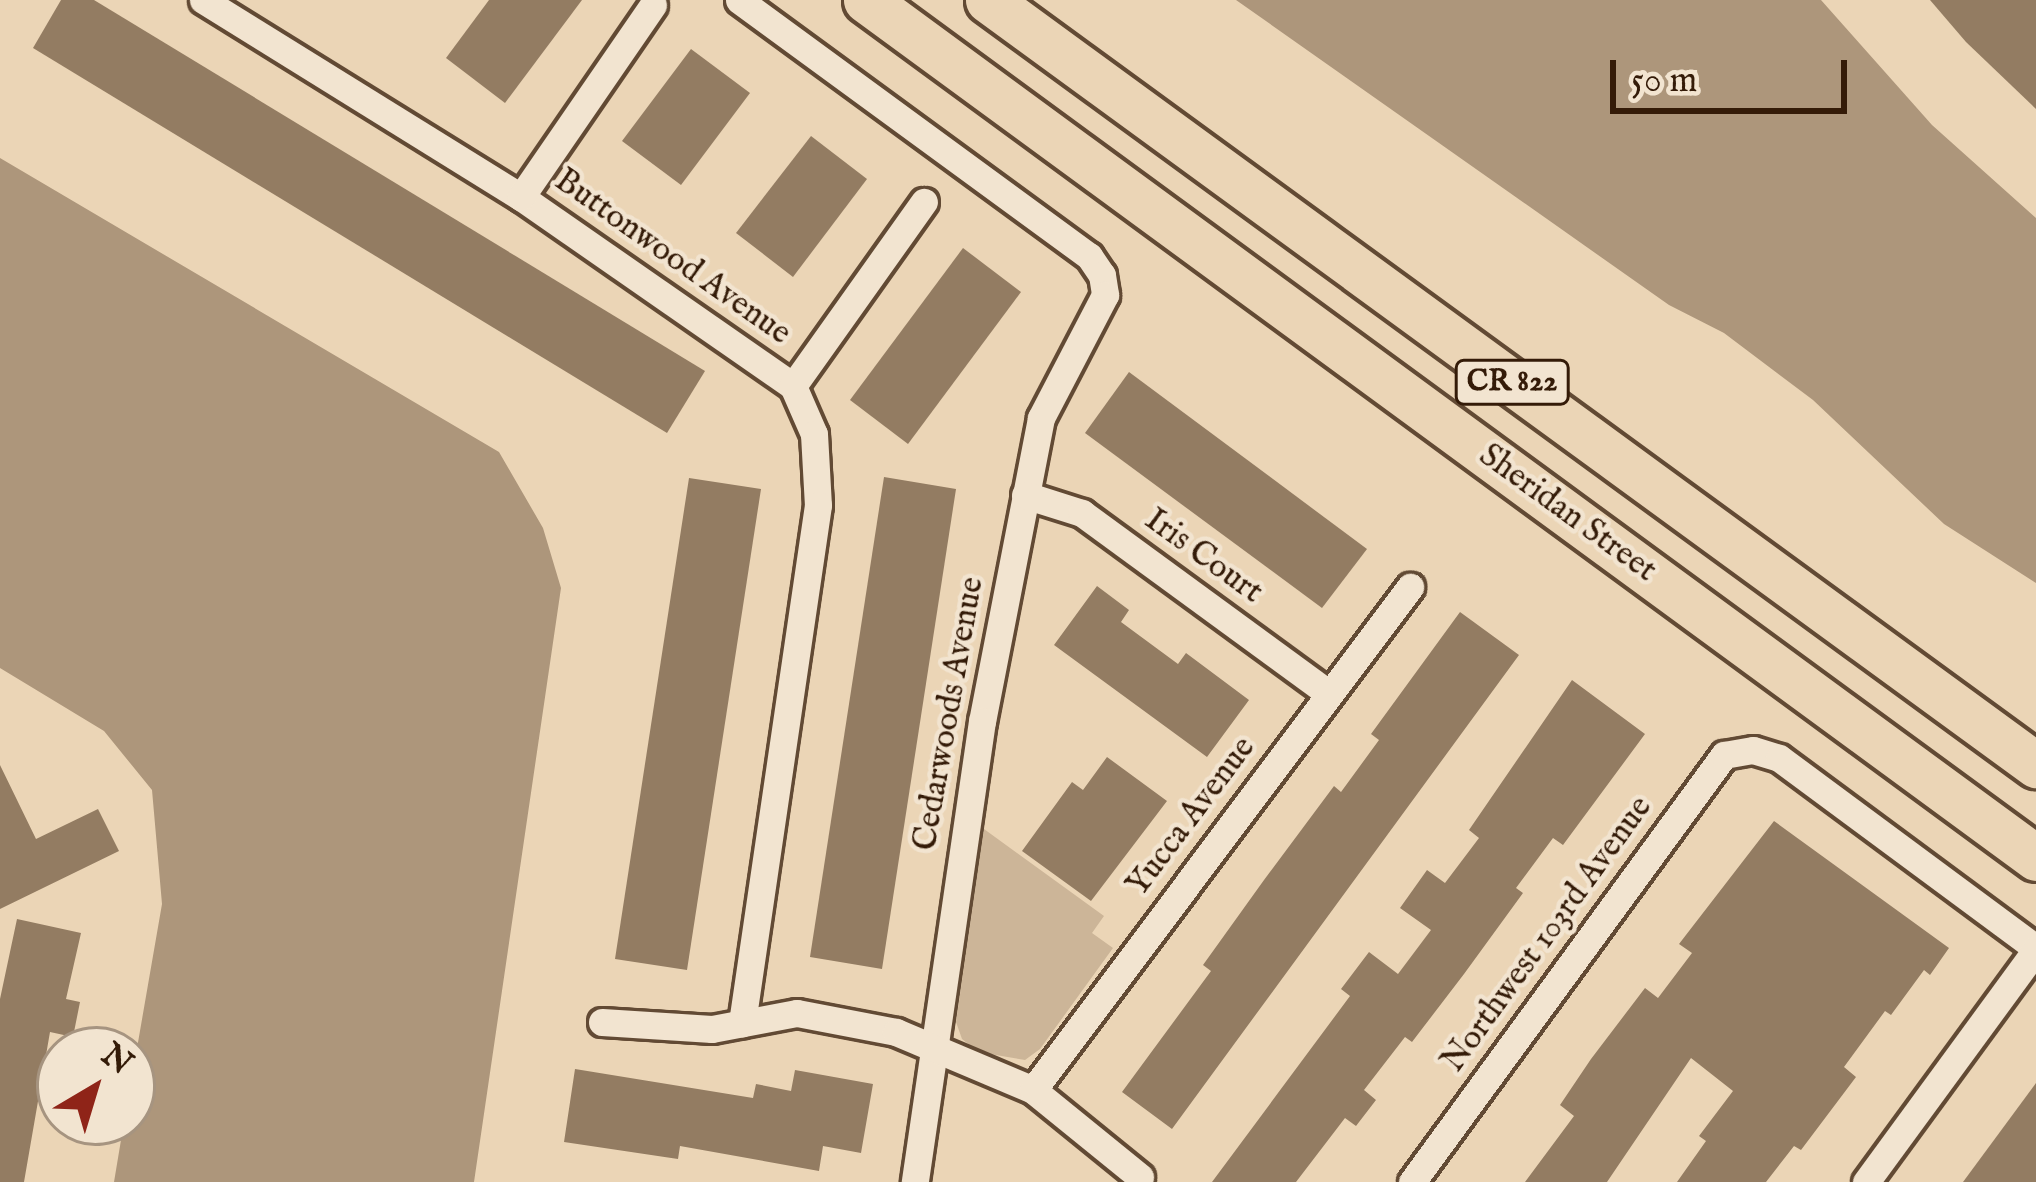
<!DOCTYPE html>
<style>
body{margin:0}
#map{position:relative;width:2036px;height:1182px;overflow:hidden;background:#ebd5b6;font-family:"IM FELL English",serif}
div>[style]{position:absolute}
[style*='--x']{left:calc(var(--x)*1px);top:calc(var(--y)*1px);width:calc(var(--w)*1px);rotate:calc(var(--a)*1deg)}
.green>*{inset:0;background:#ccb598}
.water>*{inset:0;background:#ad967b}
.building>*{inset:0;background:#937c62}
.roads{filter:drop-shadow(3px 0 #624a34) drop-shadow(-3px 0 #624a34) drop-shadow(0 3px #624a34) drop-shadow(0 -3px #624a34)}
.minor>*{height:27px;margin:-13.5px;padding:0 13.5px;transform-origin:13.5px;border-radius:13.5px;background:#f2e4d0}
.primary>*{height:45px;margin:-22.5px;padding:0 22.5px;transform-origin:22.5px;border-radius:22.5px;background:#ebd5b6}
span{translate:-50% -50%;white-space:nowrap;text-align:center;line-height:1.15;-webkit-text-stroke:9px #f2e4d0;paint-order:stroke}
.shield-label span{padding:3px 9px;background:#f2e4d0;border:3px solid;border-radius:9px;-webkit-text-stroke-width:0}
.shield-label{font-size:30px;color:#341b08;font-weight:700}
.street-label{font-size:33px;color:#341b08}
.north{position:absolute;left:36px;top:1026px;width:120px;height:120px;box-sizing:border-box;background:#f2e4d0;border:3px solid #a69480;border-radius:50%;rotate:38deg;font-size:33px;font-weight:700;line-height:48px;text-align:center;color:#341b08}
.north::after{content:'';display:block;margin:auto;width:42px;height:54px;background:#8f2418;clip-path:polygon(50% 0,100% 100%,50% 72%,0 100%)}
.scale{position:absolute;left:1610px;top:60px;width:237px;height:54px;box-sizing:border-box;border:6px solid #341b08;border-top:0;padding-left:15px;font-size:36px;line-height:42px;white-space:nowrap;color:#341b08;-webkit-text-stroke:9px #f2e4d0;paint-order:stroke}
</style>
<div id="map">
<div class="green">
<i style="clip-path:polygon(984px 829px,1104px 916px,1092px 933px,1113px 948px,1040px 1049px,1025px 1060px,978px 1052px,962px 1039px,956px 1022px)"></i>
</div>
<div class="water">
<i style="clip-path:polygon(1236px 0,1821px 0,1932px 125px,2036px 218px,2036px 583px,1944px 524px,1813px 400px,1724px 333px,1669px 305px)"></i>
<i style="clip-path:polygon(0 158px,499px 452px,543px 528px,561px 588px,474px 1182px,114px 1182px,124px 1122px,132px 1122px,132px 1077px,162px 904px,152px 790px,104px 731px,0 668px)"></i>
</div>
<div class="building">
<i style="clip-path:polygon(61px 0,94px 0,705px 371px,667px 433px,33px 48px)"></i>
<i style="clip-path:polygon(489px 0,582px 0,505px 103px,446px 58px)"></i>
<i style="clip-path:polygon(1930px 0,2036px 0,2036px 109px,1966px 42px)"></i>
<i style="clip-path:polygon(691px 49px,750px 93px,681px 185px,622px 141px)"></i>
<i style="clip-path:polygon(811px 136px,867px 179px,793px 277px,736px 233px)"></i>
<i style="clip-path:polygon(963px 248px,1021px 292px,908px 444px,850px 400px)"></i>
<i style="clip-path:polygon(1129px 372px,1367px 549px,1322px 608px,1085px 433px)"></i>
<i style="clip-path:polygon(884px 477px,956px 489px,882px 969px,810px 957px)"></i>
<i style="clip-path:polygon(689px 478px,761px 489px,687px 970px,615px 959px)"></i>
<i style="clip-path:polygon(1097px 586px,1129px 610px,1121px 622px,1178px 664px,1186px 653px,1249px 700px,1207px 757px,1054px 645px)"></i>
<i style="clip-path:polygon(1460px 612px,1519px 655px,1172px 1129px,1122px 1092px,1211px 971px,1203px 965px,1264px 880px,1334px 786px,1341px 792px,1379px 740px,1371px 734px)"></i>
<i style="clip-path:polygon(1572px 680px,1645px 734px,1563px 845px,1553px 838px,1516px 888px,1523px 893px,1464px 974px,1412px 1042px,1405px 1037px,1364px 1090px,1376px 1100px,1356px 1126px,1345px 1118px,1296px 1182px,1212px 1182px,1350px 996px,1341px 989px,1369px 952px,1398px 974px,1431px 930px,1400px 908px,1427px 870px,1445px 883px,1479px 838px,1469px 830px)"></i>
<i style="clip-path:polygon(1107px 757px,1167px 801px,1091px 901px,1022px 851px,1072px 782px,1083px 790px)"></i>
<i style="clip-path:polygon(0 765px,36px 839px,98px 809px,119px 851px,0 909px)"></i>
<i style="clip-path:polygon(1774px 821px,1949px 948px,1930px 975px,1924px 970px,1891px 1015px,1885px 1011px,1844px 1067px,1856px 1077px,1801px 1150px,1794px 1146px,1766px 1182px,1677px 1182px,1706px 1141px,1699px 1136px,1733px 1091px,1691px 1058px,1607px 1182px,1525px 1182px,1574px 1116px,1560px 1105px,1591px 1059px,1645px 988px,1658px 998px,1692px 953px,1679px 944px)"></i>
<i style="clip-path:polygon(17px 919px,81px 933px,66px 999px,80px 1002px,73px 1037px,50px 1032px,24px 1182px,0 1182px,0 999px)"></i>
<i style="clip-path:polygon(575px 1069px,753px 1098px,756px 1084px,791px 1091px,795px 1070px,873px 1084px,861px 1153px,823px 1146px,819px 1171px,680px 1146px,678px 1159px,564px 1142px)"></i>
<i style="clip-path:polygon(2036px 1083px,2036px 1182px,1963px 1182px)"></i>
</div>
<div class="roads">
<div class="minor">
<i style="--x:203;--y:0;--w:374;--a:31.8"></i>
<i style="--x:521;--y:197;--w:331;--a:34.8"></i>
<i style="--x:793;--y:386;--w:52;--a:66.4"></i>
<i style="--x:814;--y:434;--w:71;--a:86.8"></i>
<i style="--x:818;--y:505;--w:524;--a:98.35"></i>
<i style="--x:739;--y:0;--w:434;--a:36.2"></i>
<i style="--x:1089;--y:256;--w:23;--a:56"></i>
<i style="--x:1102;--y:275;--w:20;--a:81"></i>
<i style="--x:1105;--y:295;--w:139;--a:117.5"></i>
<i style="--x:1041;--y:418;--w:309;--a:101"></i>
<i style="--x:982;--y:721;--w:466;--a:98.3"></i>
<i style="--x:521;--y:197;--w:233;--a:-55.5"></i>
<i style="--x:793;--y:386;--w:226;--a:-54.6"></i>
<i style="--x:1025;--y:495;--w:60;--a:17.5"></i>
<i style="--x:1082;--y:513;--w:306;--a:36.2"></i>
<i style="--x:602;--y:1022;--w:110;--a:3.6"></i>
<i style="--x:712;--y:1029;--w:86;--a:-10.7"></i>
<i style="--x:797;--y:1013;--w:101;--a:10.9"></i>
<i style="--x:896;--y:1032;--w:149;--a:22.9"></i>
<i style="--x:1033;--y:1090;--w:138;--a:39.1"></i>
<i style="--x:1033;--y:1090;--w:629;--a:-53.15"></i>
<i style="--x:1412;--y:1182;--w:529;--a:-53.85"></i>
<i style="--x:1724;--y:755;--w:29;--a:-10"></i>
<i style="--x:1753;--y:750;--w:27;--a:17"></i>
<i style="--x:1779;--y:758;--w:320;--a:36.5"></i>
<i style="--x:1866;--y:1182;--w:288;--a:-53.8"></i>
</div>
<div class="primary">
<i style="--x:866;--y:0;--w:1451;--a:36.25"></i>
<i style="--x:988;--y:0;--w:1298;--a:36.13"></i>
</div>
</div>
<div class="shield-label">
<span style="left:1512px;top:382px">CR 822</span>
</div>
<div class="street-label">
<span style="left:672px;top:258px;rotate:35deg">Buttonwood Avenue</span>
<span style="left:1567px;top:514px;rotate:36deg">Sheridan Street</span>
<span style="left:1203px;top:557px;rotate:36deg">Iris Court</span>
<span style="left:950px;top:714px;rotate:-80deg">Cedarwoods Avenue</span>
<span style="left:1192px;top:817px;rotate:-53deg">Yucca Avenue</span>
<span style="left:1548px;top:935px;rotate:-54deg">Northwest 103rd Avenue</span>
</div>
<div class="north">N</div>
<div class="scale">50 m</div>
</div>
